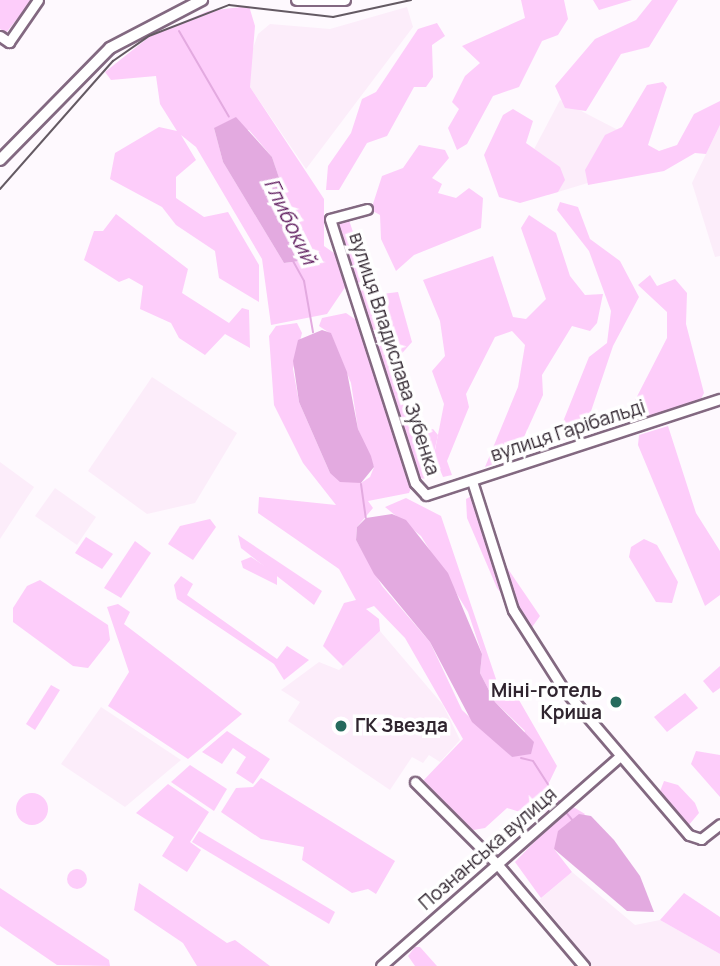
<!DOCTYPE html>
<meta charset="utf-8">
<style>
body{margin:0}
#map{position:relative;width:720px;height:966px;overflow:hidden;background:#fef9fe;font-family:Manrope,sans-serif}
div>[style]{position:absolute}
[style*='--x']{left:calc(var(--x)*1px);top:calc(var(--y)*1px);width:calc(var(--w)*1px);rotate:calc(var(--a)*1deg)}
.built>*{inset:0;background:#fcedfa}
.green>*{inset:0;background:#fdcdfa}
.round{border-radius:50%}
.water>*{inset:0;background:#e3aae0}
.stream>*{height:2px;margin:-1px;padding:0 1px;transform-origin:1px;border-radius:1px;background:#e3aae0}
.roads{filter:drop-shadow(2px 0 #836981) drop-shadow(-2px 0 #836981) drop-shadow(0 2px #836981) drop-shadow(0 -2px #836981)}
.minor>*{height:9px;margin:-4.5px;padding:0 4.5px;transform-origin:4.5px;border-radius:4.5px;background:#fff}
.major>*{height:10px;margin:-5px;padding:0 5px;transform-origin:5px;border-radius:5px;background:#fff}
.tram>*{height:2px;margin:-1px;padding:0 1px;transform-origin:1px;border-radius:1px;background:#645a63}
.dots>*{width:19px;height:19px;translate:-50% -50%;box-sizing:border-box;border:4px solid #fff;border-radius:50%}
span{translate:-50% -50%;white-space:nowrap;text-align:center;line-height:1.15;-webkit-text-stroke:7px #fff;paint-order:stroke}
.street-label{font-size:19px;color:#30252f}
.poi-label{font-size:19px;color:#30252f;font-weight:700}
.right{translate:-100% -50%;text-align:right}
.left{translate:0 -50%;text-align:left}
.water-label{font-size:21px;color:#611f60;font-style:italic}
</style>
<div id="map">
<div class="built">
<i style="clip-path:polygon(407px 7px,413px 27px,306px 169px,250px 87px,248px 63px,258px 34px,270px 24px,330px 29px)"></i>
<i style="clip-path:polygon(560px 100px,618px 130px,591px 182px,548px 195px,532px 153px)"></i>
<i style="clip-path:polygon(720px 125px,720px 256px,715px 257px,692px 183px)"></i>
<i style="clip-path:polygon(152px 377px,237px 433px,195px 503px,147px 514px,88px 471px)"></i>
<i style="clip-path:polygon(0 462px,34px 487px,0 539px)"></i>
<i style="clip-path:polygon(55px 488px,96px 517px,77px 545px,35px 516px)"></i>
<i style="clip-path:polygon(380px 631px,443px 705px,460px 740px,440px 762px,429px 755px,423px 763px,412px 757px,390px 790px,288px 721px,300px 702px,281px 690px,319px 662px,339px 670px)"></i>
<i style="clip-path:polygon(101px 707px,181px 760px,125px 807px,61px 764px)"></i>
<i style="clip-path:polygon(572px 872px,635px 925px,660px 920px,720px 954px,720px 966px,593px 966px,539px 900px)"></i>
</div>
<div class="green">
<i style="clip-path:polygon(0 0,32px 0,6px 33px,0 29px)"></i>
<i style="clip-path:polygon(521px 0,564px 0,568px 19px,558px 35px,542px 41px,519px 87px,493px 96px,467px 144px,457px 150px,448px 128px,459px 109px,452px 102px,465px 76px,480px 63px,462px 46px,525px 18px)"></i>
<i style="clip-path:polygon(593px 0,632px 0,599px 10px)"></i>
<i style="clip-path:polygon(652px 0,678px 0,649px 47px,621px 54px,586px 111px,565px 108px,555px 86px,595px 39px,636px 20px)"></i>
<i style="clip-path:polygon(evenodd,249px 6px,255px 26px,250px 87px,324px 199px,324px 246px,341px 258px,348px 283px,327px 314px,271px 325px,262px 259px,196px 147px,181px 135px,196px 160px,176px 177px,176px 198px,204px 217px,228px 212px,259px 265px,259px 302px,219px 278px,215px 251px,176px 225px,162px 207px,110px 179px,115px 153px,159px 127px,177px 131px,160px 104px,156px 76px,111px 80px,105px 72px,149px 37px,208px 11px,249px 6px,214px 128px,249px 130px,272px 157px,307px 260px,284px 263px,223px 162px,214px 128px)"></i>
<i style="clip-path:polygon(437px 23px,445px 36px,432px 45px,433px 77px,426px 87px,414px 87px,387px 136px,367px 143px,339px 190px,326px 190px,328px 166px,351px 133px,362px 99px,376px 92px,418px 29px)"></i>
<i style="clip-path:polygon(663px 82px,667px 87px,648px 145px,659px 151px,677px 145px,694px 114px,720px 101px,720px 125px,706px 154px,695px 153px,664px 171px,588px 185px,585px 170px,605px 135px,622px 127px,647px 85px)"></i>
<i style="clip-path:polygon(513px 109px,533px 121px,526px 143px,560px 167px,565px 180px,558px 192px,520px 203px,499px 197px,484px 155px,503px 115px)"></i>
<i style="clip-path:polygon(419px 145px,445px 150px,449px 158px,432px 178px,442px 184px,438px 193px,456px 198px,469px 188px,483px 198px,481px 228px,414px 255px,396px 271px,381px 239px,380px 215px,371px 210px,382px 176px,403px 168px)"></i>
<i style="clip-path:polygon(560px 202px,578px 207px,590px 239px,620px 261px,639px 297px,613px 346px,584px 432px,554px 444px,589px 357px,607px 343px,611px 311px,589px 251px,557px 210px)"></i>
<i style="clip-path:polygon(116px 214px,188px 269px,182px 293px,229px 323px,242px 308px,249px 310px,250px 348px,225px 334px,205px 355px,179px 338px,171px 323px,140px 309px,143px 286px,129px 278px,119px 282px,84px 260px,94px 231px,103px 231px)"></i>
<i style="clip-path:polygon(529px 215px,556px 233px,570px 276px,585px 295px,603px 294px,597px 323px,590px 331px,572px 326px,542px 375px,543px 395px,515px 457px,485px 467px,518px 387px,525px 345px,512px 331px,495px 337px,466px 394px,469px 407px,447px 461px,452px 475px,443px 477px,434px 455px,444px 404px,432px 371px,445px 356px,440px 321px,423px 280px,493px 256px,513px 317px,526px 319px,546px 299px,521px 228px)"></i>
<i style="clip-path:polygon(348px 217px,374px 295px,398px 292px,412px 342px,397px 359px,399px 370px,418px 433px,433px 429px,438px 435px,428px 479px,415px 478px,334px 224px)"></i>
<i style="clip-path:polygon(650px 275px,657px 286px,675px 279px,687px 293px,686px 324px,704px 393px,700px 401px,632px 423px,627px 416px,667px 338px,667px 312px,638px 285px)"></i>
<i style="clip-path:polygon(346px 313px,362px 324px,413px 483px,409px 493px,368px 501px,373px 508px,357px 527px,356px 540px,382px 586px,430px 642px,462px 710px,512px 757px,525px 731px,495px 702px,480px 673px,482px 654px,468px 612px,421px 536px,385px 507px,406px 498px,441px 516px,498px 685px,519px 700px,557px 766px,545px 791px,548px 811px,536px 817px,507px 808px,485px 828px,468px 831px,421px 783px,463px 739px,405px 638px,374px 606px,366px 609px,379px 619px,380px 631px,343px 666px,323px 646px,344px 603px,356px 600px,339px 569px,258px 513px,259px 497px,336px 505px,303px 463px,274px 405px,269px 336px,276px 326px,297px 323px,302px 333px,293px 369px,299px 402px,330px 473px,361px 483px,370px 477px,374px 467px,358px 429px,351px 383px,331px 334px,319px 326px,322px 318px)"></i>
<i style="clip-path:polygon(668px 426px,696px 513px,720px 551px,720px 595px,705px 606px,638px 445px,639px 435px)"></i>
<i style="clip-path:polygon(481px 491px,506px 566px,540px 616px,530px 630px,497px 588px,467px 518px,466px 499px)"></i>
<i style="clip-path:polygon(210px 519px,216px 527px,193px 560px,168px 544px,180px 526px)"></i>
<i style="clip-path:polygon(238px 535px,322px 591px,314px 605px,241px 548px)"></i>
<i style="clip-path:polygon(86px 537px,113px 554px,102px 569px,75px 553px)"></i>
<i style="clip-path:polygon(644px 539px,657px 545px,678px 582px,672px 603px,656px 602px,629px 557px,631px 547px)"></i>
<i style="clip-path:polygon(135px 541px,151px 553px,121px 598px,104px 588px)"></i>
<i style="clip-path:polygon(251px 557px,277px 574px,277px 585px,243px 568px,241px 561px)"></i>
<i style="clip-path:polygon(181px 576px,193px 584px,187px 595px,277px 659px,287px 646px,309px 660px,284px 680px,274px 664px,177px 599px,174px 585px)"></i>
<i style="clip-path:polygon(40px 580px,108px 625px,110px 640px,88px 668px,73px 666px,13px 622px,13px 608px,27px 586px)"></i>
<i style="clip-path:polygon(118px 604px,130px 612px,124px 624px,242px 714px,188px 759px,108px 706px,129px 672px,107px 607px)"></i>
<i style="clip-path:polygon(720px 666px,720px 688px,713px 693px,703px 681px)"></i>
<i style="clip-path:polygon(51px 685px,60px 690px,35px 730px,26px 724px)"></i>
<i style="clip-path:polygon(685px 693px,698px 708px,667px 732px,654px 717px)"></i>
<i style="clip-path:polygon(227px 731px,270px 759px,253px 784px,236px 773px,246px 757px,233px 748px,222px 764px,202px 752px)"></i>
<i style="clip-path:polygon(696px 751px,720px 755px,720px 797px,691px 764px)"></i>
<i style="clip-path:polygon(190px 765px,227px 789px,214px 811px,171px 782px)"></i>
<i style="clip-path:polygon(261px 778px,395px 861px,376px 894px,368px 889px,352px 893px,302px 860px,304px 847px,261px 839px,221px 812px,236px 788px,253px 787px)"></i>
<i style="clip-path:polygon(664px 781px,678px 785px,695px 803px,699px 813px,688px 826px,659px 794px)"></i>
<i style="clip-path:polygon(168px 784px,209px 812px,190px 842px,201px 850px,187px 872px,162px 856px,174px 837px,136px 813px)"></i>
<i class="round" style="left:16px;top:793px;width:32px;height:32px"></i>
<i style="clip-path:polygon(570px 805px,585px 814px,554px 849px,572px 872px,541px 898px,515px 862px)"></i>
<i style="clip-path:polygon(199px 831px,335px 912px,329px 924px,192px 842px)"></i>
<i class="round" style="left:67px;top:869px;width:20px;height:20px"></i>
<i style="clip-path:polygon(139px 883px,227px 943px,235px 940px,270px 966px,197px 966px,183px 943px,134px 910px)"></i>
<i style="clip-path:polygon(0 888px,109px 960px,110px 966px,57px 965px,0 926px)"></i>
<i style="clip-path:polygon(684px 893px,720px 917px,720px 954px,660px 920px)"></i>
<i style="clip-path:polygon(415px 947px,420px 947px,437px 966px,415px 966px,408px 956px)"></i>
</div>
<div class="water">
<i style="clip-path:polygon(236px 117px,272px 157px,307px 260px,284px 263px,223px 162px,214px 128px)"></i>
<i style="clip-path:polygon(322px 330px,331px 333px,347px 372px,358px 429px,371px 456px,374px 467px,361px 483px,340px 482px,330px 473px,299px 402px,293px 361px,298px 340px)"></i>
<i style="clip-path:polygon(392px 514px,406px 520px,448px 573px,482px 654px,480px 673px,495px 702px,534px 742px,531px 754px,512px 757px,472px 722px,430px 642px,374px 574px,356px 540px,357px 527px,366px 518px)"></i>
<i style="clip-path:polygon(579px 814px,591px 816px,614px 840px,640px 876px,654px 912px,627px 911px,554px 849px,558px 831px)"></i>
</div>
<div class="stream">
<i style="--x:179;--y:31;--w:99;--a:59.8"></i>
<i style="--x:293;--y:261;--w:23;--a:61"></i>
<i style="--x:304;--y:281;--w:52;--a:80"></i>
<i style="--x:361;--y:484;--w:34;--a:82"></i>
<i style="--x:521;--y:758;--w:12;--a:14"></i>
<i style="--x:533;--y:761;--w:50;--a:57.3"></i>
<i style="--x:565;--y:811;--w:13;--a:51"></i>
</div>
<div class="roads">
<div class="minor">
<i style="--x:0;--y:36;--w:11;--a:34"></i>
<i style="--x:9;--y:42;--w:51;--a:-55.4"></i>
<i style="--x:367;--y:209;--w:38;--a:165"></i>
<i style="--x:330;--y:219;--w:277;--a:72.2"></i>
<i style="--x:415;--y:483;--w:16;--a:47"></i>
<i style="--x:426;--y:495;--w:309;--a:-18.1"></i>
<i style="--x:472;--y:481;--w:135;--a:72.4"></i>
<i style="--x:513;--y:610;--w:91;--a:57.5"></i>
<i style="--x:562;--y:687;--w:195;--a:49.4"></i>
<i style="--x:689;--y:835;--w:13;--a:18"></i>
<i style="--x:701;--y:839;--w:24;--a:-38"></i>
<i style="--x:415;--y:782;--w:117;--a:45"></i>
<i style="--x:498;--y:865;--w:133;--a:49.6"></i>
<i style="--x:381;--y:966;--w:315;--a:-41.3"></i>
</div>
<div class="major">
<i style="--x:297;--y:0;--w:48;--a:0"></i>
<i style="--x:0;--y:160;--w:157;--a:-45.5"></i>
<i style="--x:110;--y:48;--w:104;--a:-27.6"></i>
</div>
</div>
<div class="tram">
<i style="--x:0;--y:189;--w:171;--a:-48.6"></i>
<i style="--x:113;--y:61;--w:44;--a:-34.8"></i>
<i style="--x:149;--y:36;--w:86;--a:-21.2"></i>
<i style="--x:229;--y:5;--w:105;--a:6.6"></i>
<i style="--x:333;--y:17;--w:80;--a:-12.3"></i>
</div>
<div class="dots">
<i style="left:616px;top:702px;background:#266b5d"></i>
<i style="left:341px;top:726px;background:#266b5d"></i>
</div>
<div class="street-label">
<span style="left:394px;top:354px;rotate:72deg">вулиця Владислава Зубенка</span>
<span style="left:568px;top:431px;rotate:-18deg">вулиця Гарібальді</span>
<span style="left:488px;top:849px;rotate:-41deg">Познанська вулиця</span>
</div>
<div class="poi-label">
<span class="right" style="left:602px;top:702px">Міні-готель<br>Криша</span>
<span class="left" style="left:355px;top:726px">ГК Звезда</span>
</div>
<div class="water-label">
<span style="left:291px;top:221px;rotate:64deg">Глибокий</span>
</div>
</div>
